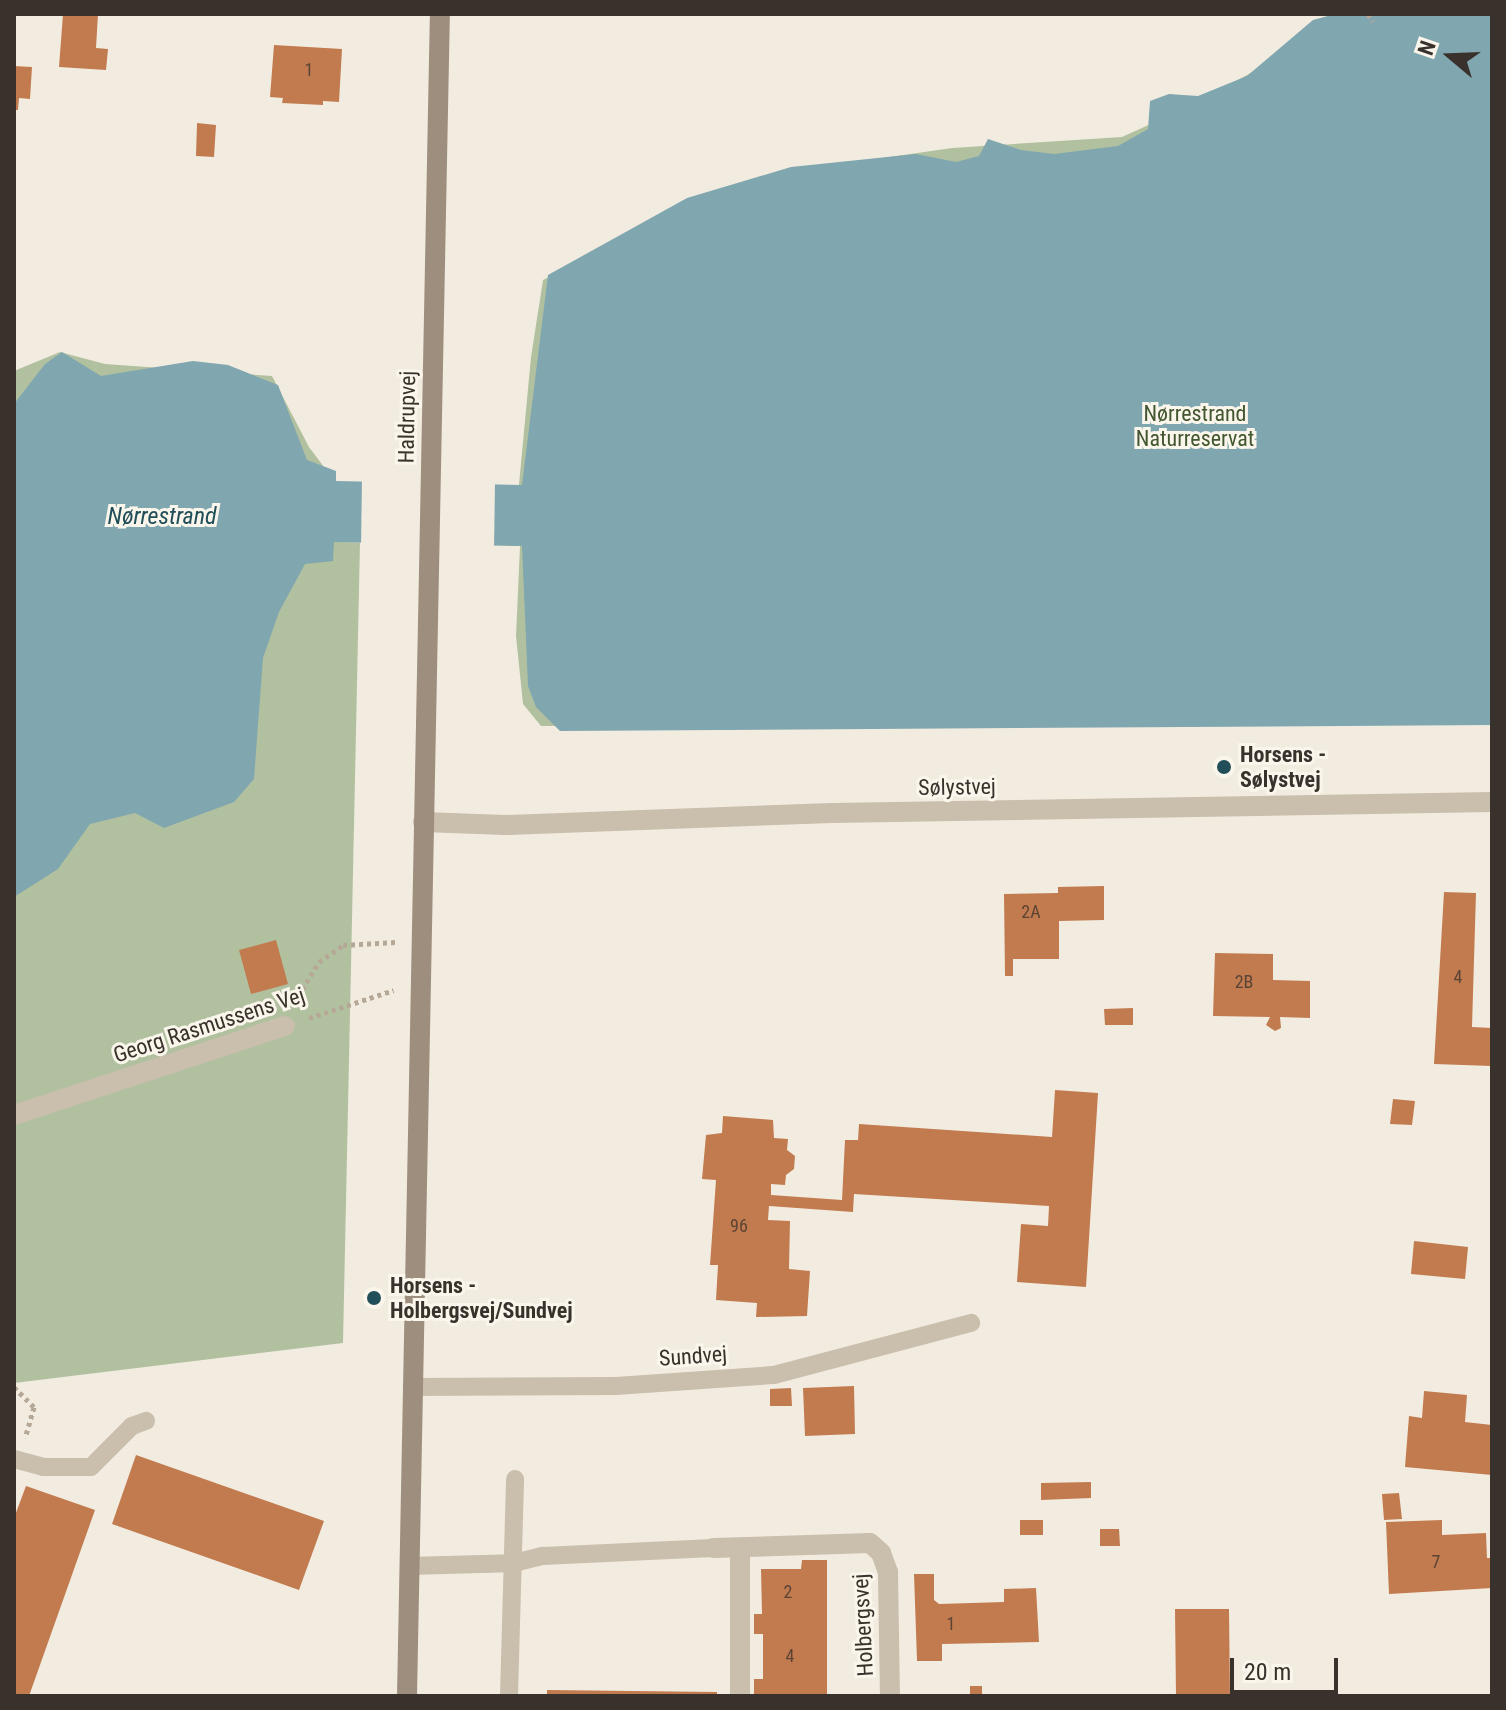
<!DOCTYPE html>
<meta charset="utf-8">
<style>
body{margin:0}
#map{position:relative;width:1506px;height:1710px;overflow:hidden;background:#f2ece0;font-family:"Roboto Condensed",sans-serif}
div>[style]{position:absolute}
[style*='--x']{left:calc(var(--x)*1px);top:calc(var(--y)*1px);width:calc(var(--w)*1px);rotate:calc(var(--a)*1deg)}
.green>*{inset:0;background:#b1c1a0}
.water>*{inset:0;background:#80a6af}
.pier>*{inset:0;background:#f2ece0}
.building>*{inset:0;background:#c27b4f}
.path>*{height:5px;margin-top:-2.5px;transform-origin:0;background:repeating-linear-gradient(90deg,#b6a896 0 4px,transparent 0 8px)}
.service>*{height:18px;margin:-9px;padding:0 9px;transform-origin:9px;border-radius:9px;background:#cabeac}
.minor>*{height:20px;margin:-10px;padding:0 10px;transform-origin:10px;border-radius:10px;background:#cabeac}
.tertiary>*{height:20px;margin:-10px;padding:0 10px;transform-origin:10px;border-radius:10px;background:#cabeac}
.secondary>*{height:20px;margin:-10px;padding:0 10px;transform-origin:10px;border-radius:10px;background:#9e8e7d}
.dots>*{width:22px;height:22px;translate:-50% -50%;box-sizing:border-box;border:4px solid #faf6ec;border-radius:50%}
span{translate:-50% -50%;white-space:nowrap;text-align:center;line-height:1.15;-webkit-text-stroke:6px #faf6ec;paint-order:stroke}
.number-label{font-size:18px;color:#5b4434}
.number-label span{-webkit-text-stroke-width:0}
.park-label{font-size:22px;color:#42562f}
.street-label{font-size:22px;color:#39312b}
.poi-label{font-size:22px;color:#39312b;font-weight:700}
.left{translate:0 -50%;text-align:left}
.water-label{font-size:24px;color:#214e59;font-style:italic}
.frame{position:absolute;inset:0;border:16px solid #39312b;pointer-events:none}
.north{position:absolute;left:1410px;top:16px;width:80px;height:80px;-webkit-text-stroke:6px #faf6ec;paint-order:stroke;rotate:289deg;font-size:22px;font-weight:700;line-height:32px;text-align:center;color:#39312b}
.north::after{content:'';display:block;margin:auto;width:28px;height:36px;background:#39312b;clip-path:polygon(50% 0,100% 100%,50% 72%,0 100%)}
.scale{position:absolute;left:1230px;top:1658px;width:108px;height:36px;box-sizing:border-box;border:4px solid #39312b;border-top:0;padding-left:10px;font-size:24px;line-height:28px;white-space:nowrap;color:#39312b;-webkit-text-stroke:6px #faf6ec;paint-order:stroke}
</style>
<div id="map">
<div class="green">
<i style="clip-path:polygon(1356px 14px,1492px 14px,1492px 721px,541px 726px,523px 704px,516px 636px,520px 546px,342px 542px,360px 543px,343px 1343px,14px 1383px,14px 371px,60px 352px,105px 364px,272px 376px,309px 447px,342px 491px,518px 495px,531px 357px,543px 280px,653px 224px,771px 174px,952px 148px,1122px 137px,1197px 103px)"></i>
</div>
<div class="water">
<i style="clip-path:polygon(1335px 14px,1492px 14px,1492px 725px,560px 731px,536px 707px,528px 686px,522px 546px,334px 542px,333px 561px,305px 564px,279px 612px,263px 658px,254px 779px,234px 802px,164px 828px,135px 813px,90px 824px,58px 869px,14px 897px,14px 404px,45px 364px,62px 352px,101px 376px,193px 361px,228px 365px,278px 385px,307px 460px,336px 471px,336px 481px,522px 485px,548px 275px,687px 198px,791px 167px,916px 154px,956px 162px,979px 156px,988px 139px,1021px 150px,1054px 154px,1118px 146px,1148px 129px,1150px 101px,1169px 94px,1198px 96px,1247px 76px,1313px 20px)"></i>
</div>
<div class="pier">
<i style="clip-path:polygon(362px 478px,495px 481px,494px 550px,361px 547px)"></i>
</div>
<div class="building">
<i style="clip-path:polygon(63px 14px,98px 14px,96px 48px,108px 49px,106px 70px,59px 67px)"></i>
<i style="clip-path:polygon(274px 45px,342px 49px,339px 102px,323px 101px,323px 105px,282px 103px,283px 98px,270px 97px)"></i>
<i style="clip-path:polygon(14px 66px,32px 67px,30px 99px,19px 98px,18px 110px,14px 110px)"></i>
<i style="clip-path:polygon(197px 123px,216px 125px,214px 157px,196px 156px)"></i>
<i style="clip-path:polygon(1104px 886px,1104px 920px,1059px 921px,1059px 959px,1013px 959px,1013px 976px,1005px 976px,1004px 894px,1058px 893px,1058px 887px)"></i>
<i style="clip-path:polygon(1444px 892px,1476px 893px,1472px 1027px,1492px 1028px,1492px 1066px,1434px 1064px)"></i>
<i style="clip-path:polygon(276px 940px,288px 984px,251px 994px,239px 950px)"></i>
<i style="clip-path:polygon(1215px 953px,1273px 954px,1273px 980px,1310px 981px,1310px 1018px,1280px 1017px,1281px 1028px,1275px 1031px,1266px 1025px,1270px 1017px,1213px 1016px)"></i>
<i style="clip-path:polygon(1133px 1008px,1133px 1025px,1105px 1025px,1104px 1009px)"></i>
<i style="clip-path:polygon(1055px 1090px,1098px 1093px,1086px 1287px,1017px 1282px,1021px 1224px,1048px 1226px,1049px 1206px,854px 1194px,853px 1212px,769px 1206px,768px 1220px,790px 1221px,789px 1269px,810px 1271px,807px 1316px,756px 1317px,757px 1303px,716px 1300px,718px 1265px,710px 1265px,716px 1180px,702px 1179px,706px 1135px,722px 1133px,723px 1116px,773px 1120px,774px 1138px,788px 1139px,787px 1150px,795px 1156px,794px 1169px,786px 1175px,785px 1185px,771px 1184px,771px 1195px,842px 1200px,845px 1140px,858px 1140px,859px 1124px,1052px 1137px)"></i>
<i style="clip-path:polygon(1393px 1099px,1415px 1101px,1412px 1125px,1390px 1124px)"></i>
<i style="clip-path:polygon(1414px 1241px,1468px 1247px,1465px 1279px,1411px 1274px)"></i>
<i style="clip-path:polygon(854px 1386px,855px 1434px,805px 1436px,803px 1388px)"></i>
<i style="clip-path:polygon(791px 1388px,792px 1406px,770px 1406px,770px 1389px)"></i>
<i style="clip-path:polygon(1424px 1391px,1467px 1395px,1465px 1422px,1492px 1425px,1492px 1475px,1405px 1467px,1409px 1416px,1422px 1418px)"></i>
<i style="clip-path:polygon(136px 1455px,324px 1521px,299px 1590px,112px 1524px)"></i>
<i style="clip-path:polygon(1091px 1482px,1091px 1498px,1041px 1500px,1041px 1483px)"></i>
<i style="clip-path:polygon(26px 1486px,95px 1510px,29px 1696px,14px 1696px,14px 1518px)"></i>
<i style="clip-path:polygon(1399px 1493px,1402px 1519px,1384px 1520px,1382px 1494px)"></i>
<i style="clip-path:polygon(1020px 1520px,1043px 1520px,1043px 1535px,1020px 1535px)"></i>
<i style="clip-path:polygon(1442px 1520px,1442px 1535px,1486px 1533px,1487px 1558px,1492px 1558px,1492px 1588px,1389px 1594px,1386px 1522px)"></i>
<i style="clip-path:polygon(1100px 1529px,1119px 1529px,1120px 1546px,1100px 1546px)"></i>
<i style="clip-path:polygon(802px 1560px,827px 1560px,827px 1696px,754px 1696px,754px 1679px,763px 1679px,763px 1634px,754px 1634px,754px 1614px,762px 1614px,761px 1569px,801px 1569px)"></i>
<i style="clip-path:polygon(914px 1574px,934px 1574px,934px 1600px,939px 1604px,1004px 1602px,1004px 1589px,1036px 1588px,1039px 1642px,942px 1644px,942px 1661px,917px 1661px)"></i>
<i style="clip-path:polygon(1175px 1609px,1229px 1609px,1230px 1696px,1176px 1696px)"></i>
<i style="clip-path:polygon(970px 1686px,982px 1686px,982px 1696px,970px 1696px)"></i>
<i style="clip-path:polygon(547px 1690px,717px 1692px,717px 1696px,547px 1696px)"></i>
</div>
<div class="path">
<i style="--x:1368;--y:14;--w:9;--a:58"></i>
<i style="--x:294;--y:1003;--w:48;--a:-58.6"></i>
<i style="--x:319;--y:962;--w:29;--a:-35"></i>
<i style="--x:343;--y:945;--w:53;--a:-3.2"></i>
<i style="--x:309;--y:1018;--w:89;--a:-18.2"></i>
<i style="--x:14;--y:1387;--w:28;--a:45"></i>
<i style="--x:34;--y:1407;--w:32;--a:106"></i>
</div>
<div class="service">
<i style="--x:412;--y:1387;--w:204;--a:-0.3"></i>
<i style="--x:616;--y:1386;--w:158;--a:-4"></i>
<i style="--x:774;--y:1375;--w:204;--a:-14.8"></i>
<i style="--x:14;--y:1459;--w:30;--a:15"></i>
<i style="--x:43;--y:1467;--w:48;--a:0"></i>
<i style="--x:91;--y:1467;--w:58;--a:-45"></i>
<i style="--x:132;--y:1426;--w:15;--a:-20"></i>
<i style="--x:409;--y:1566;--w:105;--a:-1.6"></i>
<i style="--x:514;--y:1563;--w:30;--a:-14"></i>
<i style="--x:543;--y:1556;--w:170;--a:-2.7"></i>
<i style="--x:509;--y:1696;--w:217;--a:-88.4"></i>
</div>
<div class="minor">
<i style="--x:14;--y:1115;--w:285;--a:-18.2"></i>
<i style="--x:713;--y:1548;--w:157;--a:-1.8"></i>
<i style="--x:870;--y:1543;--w:15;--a:42"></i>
<i style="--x:881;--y:1553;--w:20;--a:70"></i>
<i style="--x:888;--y:1572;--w:124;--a:89.1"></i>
<i style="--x:740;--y:1549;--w:147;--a:90"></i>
</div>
<div class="tertiary">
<i style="--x:423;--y:822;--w:82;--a:2.1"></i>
<i style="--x:505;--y:825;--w:327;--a:-2.1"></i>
<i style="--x:832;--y:813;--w:660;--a:-0.95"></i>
</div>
<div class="secondary">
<i style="--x:407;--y:1696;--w:1682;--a:-88.88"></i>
</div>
<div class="dots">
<i style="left:1224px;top:767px;background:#214e59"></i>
<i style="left:374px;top:1298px;background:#214e59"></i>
</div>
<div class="number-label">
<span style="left:309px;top:70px">1</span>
<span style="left:1031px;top:912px">2A</span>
<span style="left:1458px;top:977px">4</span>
<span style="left:1244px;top:982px">2B</span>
<span style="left:739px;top:1226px">96</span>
<span style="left:1436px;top:1562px">7</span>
<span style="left:788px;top:1592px">2</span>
<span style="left:951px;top:1624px">1</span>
<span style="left:790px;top:1656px">4</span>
</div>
<div class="park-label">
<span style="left:1195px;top:426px">Nørrestrand<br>Naturreservat</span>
</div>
<div class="street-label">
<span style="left:407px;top:417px;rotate:-89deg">Haldrupvej</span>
<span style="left:957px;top:787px;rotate:-1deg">Sølystvej</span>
<span style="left:209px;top:1025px;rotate:-18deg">Georg Rasmussens Vej</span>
<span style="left:693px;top:1356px;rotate:-4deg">Sundvej</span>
<span style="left:863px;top:1625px;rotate:-93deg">Holbergsvej</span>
</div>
<div class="poi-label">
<span class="left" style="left:1240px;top:767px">Horsens -<br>Sølystvej</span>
<span class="left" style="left:390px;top:1298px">Horsens -<br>Holbergsvej/Sundvej</span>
</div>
<div class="water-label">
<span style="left:162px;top:517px">Nørrestrand</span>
</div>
<div class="frame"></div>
<div class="north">N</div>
<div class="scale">20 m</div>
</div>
